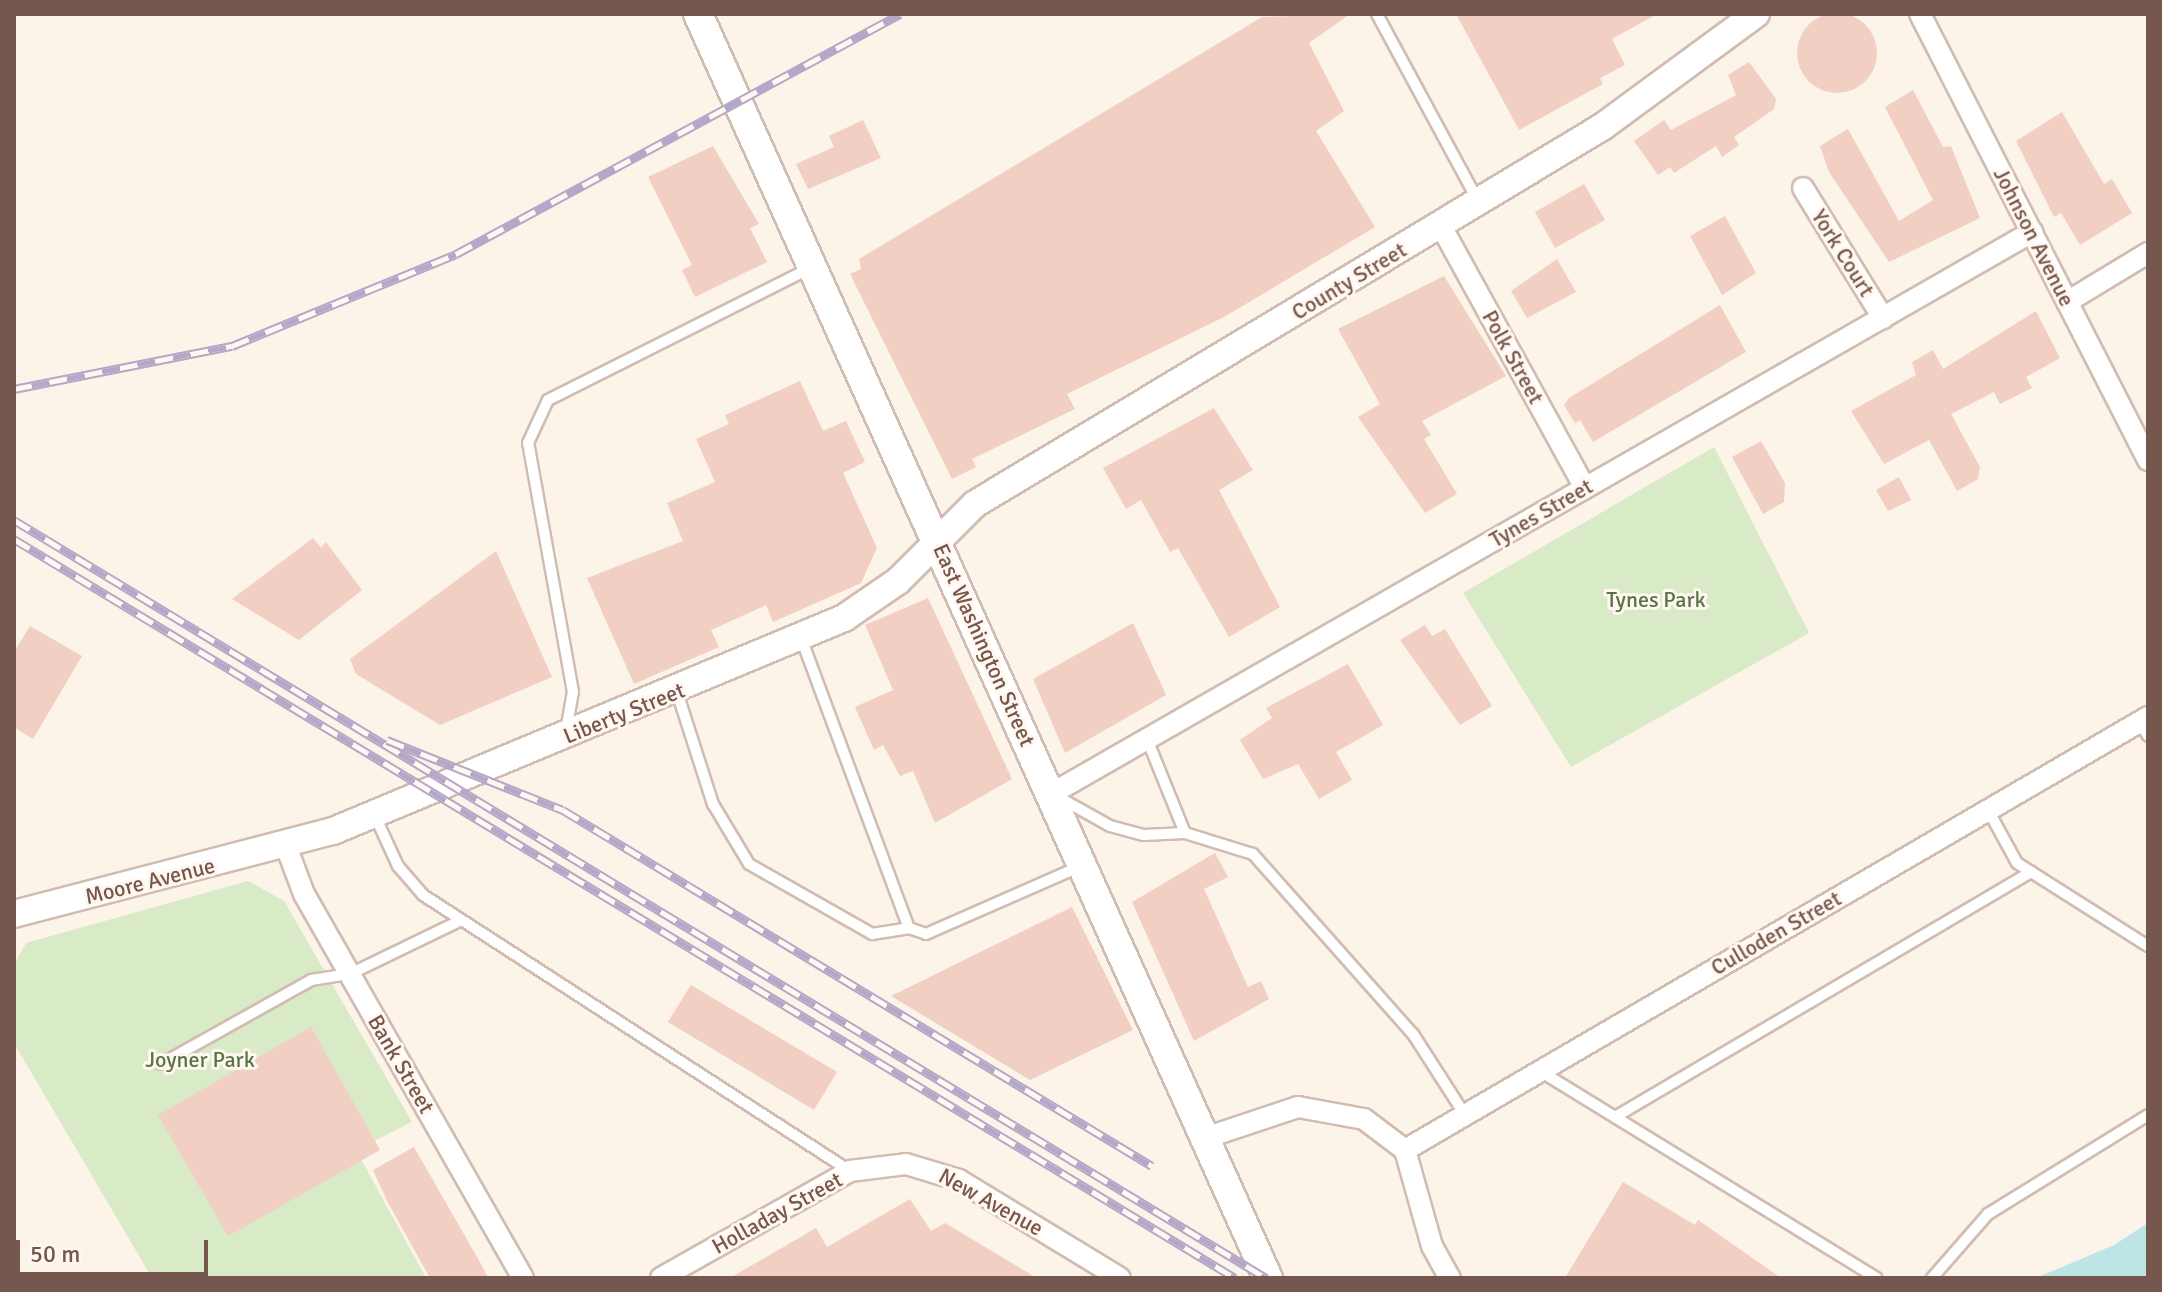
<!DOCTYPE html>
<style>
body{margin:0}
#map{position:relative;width:2162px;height:1292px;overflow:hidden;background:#fcf3e9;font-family:Signika,sans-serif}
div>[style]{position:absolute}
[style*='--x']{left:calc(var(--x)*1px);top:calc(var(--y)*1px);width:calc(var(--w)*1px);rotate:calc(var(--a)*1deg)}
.green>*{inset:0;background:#d9eac7}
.water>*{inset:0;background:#bee5e6}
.building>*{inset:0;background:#f1cfc2}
.round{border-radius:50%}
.roads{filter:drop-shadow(2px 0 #d0bcb1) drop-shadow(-2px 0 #d0bcb1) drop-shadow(0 2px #d0bcb1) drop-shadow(0 -2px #d0bcb1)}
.service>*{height:10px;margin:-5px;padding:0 5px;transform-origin:5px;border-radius:5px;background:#fff}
.minor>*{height:20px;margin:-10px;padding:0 10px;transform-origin:10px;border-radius:10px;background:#fff}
.tertiary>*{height:26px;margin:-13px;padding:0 13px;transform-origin:13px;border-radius:13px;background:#fff}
.secondary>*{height:28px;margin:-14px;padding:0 14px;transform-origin:14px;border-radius:14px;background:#fff}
.rail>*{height:9px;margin-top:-4.5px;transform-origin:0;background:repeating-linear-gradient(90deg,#fff7f0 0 18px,#b4a7c7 0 36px);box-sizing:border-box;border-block:2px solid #b4a7c7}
span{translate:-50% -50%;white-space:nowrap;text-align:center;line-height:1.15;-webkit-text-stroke:6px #fff7f0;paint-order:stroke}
.street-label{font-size:22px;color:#76574d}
.park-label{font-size:22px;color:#587642}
.frame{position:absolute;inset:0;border:16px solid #76574d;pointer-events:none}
.scale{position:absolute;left:16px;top:1240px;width:192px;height:36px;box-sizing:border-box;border:4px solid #76574d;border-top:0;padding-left:10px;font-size:24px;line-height:28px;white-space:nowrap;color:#76574d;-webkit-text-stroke:6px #fff7f0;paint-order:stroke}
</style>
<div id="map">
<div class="green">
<i style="clip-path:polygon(1714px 447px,1809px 633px,1571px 767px,1463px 593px)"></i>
<i style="clip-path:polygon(248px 881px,284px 901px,412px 1122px,356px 1150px,426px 1278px,152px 1278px,14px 1043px,14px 965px,26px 943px)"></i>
</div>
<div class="water">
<i style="clip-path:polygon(2148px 1223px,2148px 1278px,2036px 1278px,2114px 1245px)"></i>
</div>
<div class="building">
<i class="round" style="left:1797px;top:13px;width:80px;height:80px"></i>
<i style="clip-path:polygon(1350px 14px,1309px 43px,1344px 111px,1316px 131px,1375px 227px,1224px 317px,1067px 394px,1075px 409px,972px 459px,976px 467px,952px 479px,850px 274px,861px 269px,859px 259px,1262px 17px)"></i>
<i style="clip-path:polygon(1456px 14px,1657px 14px,1612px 39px,1625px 65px,1600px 78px,1603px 84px,1519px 130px)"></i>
<i style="clip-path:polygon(1749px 62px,1776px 99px,1774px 109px,1734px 137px,1739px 145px,1722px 157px,1716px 146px,1674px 173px,1670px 167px,1658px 175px,1634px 141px,1664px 120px,1671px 130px,1736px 95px,1728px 75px)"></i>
<i style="clip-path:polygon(1913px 90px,1943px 147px,1951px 146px,1980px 218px,1889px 262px,1829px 172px,1820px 146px,1848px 129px,1899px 221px,1933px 200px,1885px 107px)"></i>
<i style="clip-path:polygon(2062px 112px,2104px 184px,2112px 179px,2132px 213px,2080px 245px,2061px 213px,2054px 217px,2016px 141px)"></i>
<i style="clip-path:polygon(863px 120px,881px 158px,808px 189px,796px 164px,834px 147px,829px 136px)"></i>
<i style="clip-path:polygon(713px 146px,759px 224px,750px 228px,767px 262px,695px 297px,682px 270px,692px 265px,648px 177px)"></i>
<i style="clip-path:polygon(1584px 184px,1605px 220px,1555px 248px,1535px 212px)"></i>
<i style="clip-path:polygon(1725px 216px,1756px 273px,1722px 295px,1690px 236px)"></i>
<i style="clip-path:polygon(1557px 259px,1576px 292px,1527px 318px,1511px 291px)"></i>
<i style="clip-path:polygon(1444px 276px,1506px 376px,1422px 421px,1431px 435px,1424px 439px,1457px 494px,1425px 513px,1358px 417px,1380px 404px,1338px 329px)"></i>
<i style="clip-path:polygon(1720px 305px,1746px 352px,1593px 442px,1580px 420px,1575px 423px,1564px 405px,1569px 398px)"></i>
<i style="clip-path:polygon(2036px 311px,2060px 358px,2026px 377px,2032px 388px,2000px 404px,1994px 392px,1951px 414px,1980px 467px,1978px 479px,1957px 491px,1929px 440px,1884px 464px,1851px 411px,1916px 375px,1912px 362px,1933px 350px,1943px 369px)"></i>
<i style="clip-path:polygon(800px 381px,823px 431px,846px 421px,865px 462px,843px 473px,877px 548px,861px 583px,773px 622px,766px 605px,711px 630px,719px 647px,634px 684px,587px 578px,683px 541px,667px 503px,715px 482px,696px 439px,729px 424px,725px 415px)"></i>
<i style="clip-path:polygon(1214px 408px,1253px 470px,1219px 490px,1280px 607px,1229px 637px,1178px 548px,1170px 552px,1141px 500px,1126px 509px,1103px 468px)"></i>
<i style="clip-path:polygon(1761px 441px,1785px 483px,1784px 502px,1763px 514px,1732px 457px)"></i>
<i style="clip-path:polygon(1899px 477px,1911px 500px,1888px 511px,1876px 490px)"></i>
<i style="clip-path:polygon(313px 538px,321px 548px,326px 542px,362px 590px,299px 640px,232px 599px)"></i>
<i style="clip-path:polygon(496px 551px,552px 677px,440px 725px,356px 674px,350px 659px)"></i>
<i style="clip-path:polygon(928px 598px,1012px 779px,935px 823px,913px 771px,900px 776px,883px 745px,874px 750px,855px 707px,893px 690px,865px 625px)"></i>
<i style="clip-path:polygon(1133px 623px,1166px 695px,1065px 753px,1033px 679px)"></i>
<i style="clip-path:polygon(1425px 625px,1432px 636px,1445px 629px,1492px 706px,1460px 725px,1400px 640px)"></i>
<i style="clip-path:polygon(30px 626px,82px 656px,33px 739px,14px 727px,14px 652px)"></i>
<i style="clip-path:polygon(1348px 664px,1383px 725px,1336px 752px,1352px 780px,1319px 799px,1298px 764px,1263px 779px,1240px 740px,1272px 718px,1266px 708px)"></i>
<i style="clip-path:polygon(1215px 853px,1228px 877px,1204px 889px,1248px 987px,1261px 981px,1269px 999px,1194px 1041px,1132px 902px)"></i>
<i style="clip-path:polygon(1072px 907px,1133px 1030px,1030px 1080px,891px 996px)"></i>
<i style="clip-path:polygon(691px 985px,837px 1072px,814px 1110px,668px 1022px)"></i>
<i style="clip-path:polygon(311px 1027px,380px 1150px,228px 1236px,158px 1115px)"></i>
<i style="clip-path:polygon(414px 1147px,481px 1264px,488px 1278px,430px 1278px,387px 1201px,373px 1170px)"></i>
<i style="clip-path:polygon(1623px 1182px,1695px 1225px,1698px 1220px,1781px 1278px,1565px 1278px)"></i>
<i style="clip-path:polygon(910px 1199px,931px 1231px,945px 1223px,1037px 1278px,730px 1278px,816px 1228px,827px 1247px)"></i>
</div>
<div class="roads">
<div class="service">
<i style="--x:1377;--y:14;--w:213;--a:61.6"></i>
<i style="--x:801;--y:638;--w:309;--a:69.6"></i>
<i style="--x:677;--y:692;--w:118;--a:72.2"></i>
<i style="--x:713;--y:804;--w:70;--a:59"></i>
<i style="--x:749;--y:864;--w:142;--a:29.6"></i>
<i style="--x:872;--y:934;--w:37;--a:-9"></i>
<i style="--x:909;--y:928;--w:18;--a:19"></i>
<i style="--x:926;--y:934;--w:169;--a:-23.7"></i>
<i style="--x:2140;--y:722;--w:16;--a:60"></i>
<i style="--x:566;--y:731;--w:40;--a:-80"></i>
<i style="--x:573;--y:692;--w:253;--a:-100.2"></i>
<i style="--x:528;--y:443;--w:47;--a:-65.1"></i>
<i style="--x:548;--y:400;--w:296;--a:-26.7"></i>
<i style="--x:1147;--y:739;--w:101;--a:68"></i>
<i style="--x:1060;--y:798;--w:57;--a:29.2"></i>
<i style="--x:1110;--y:826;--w:35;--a:15"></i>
<i style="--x:1144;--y:835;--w:41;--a:-2.8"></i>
<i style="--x:1185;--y:833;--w:71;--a:17.2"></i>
<i style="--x:1253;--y:854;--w:241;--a:48.4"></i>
<i style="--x:1413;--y:1034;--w:96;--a:57.3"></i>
<i style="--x:1988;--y:810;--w:60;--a:61.3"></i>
<i style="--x:2017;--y:863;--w:155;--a:32.4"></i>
<i style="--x:375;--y:816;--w:55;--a:65.3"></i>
<i style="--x:398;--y:866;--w:38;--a:49"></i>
<i style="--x:423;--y:895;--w:508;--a:32.88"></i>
<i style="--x:161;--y:1064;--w:172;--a:-29.2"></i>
<i style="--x:311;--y:980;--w:39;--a:-9"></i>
<i style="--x:350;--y:974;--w:121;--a:-25.9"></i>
<i style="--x:1540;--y:1071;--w:395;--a:31.6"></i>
<i style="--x:1615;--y:1117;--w:483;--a:-30.5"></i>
<i style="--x:1932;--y:1278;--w:85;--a:-48.8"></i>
<i style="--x:1988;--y:1214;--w:188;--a:-31.7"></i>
</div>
<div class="minor">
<i style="--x:1920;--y:14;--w:501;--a:62.92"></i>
<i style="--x:1803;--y:188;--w:153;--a:58.4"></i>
<i style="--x:1441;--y:226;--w:299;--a:61.2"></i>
<i style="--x:2067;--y:302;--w:95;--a:-31.2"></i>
<i style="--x:1051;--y:794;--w:1131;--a:-29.81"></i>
<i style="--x:286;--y:846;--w:51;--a:69.4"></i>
<i style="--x:304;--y:894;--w:442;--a:60.3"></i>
<i style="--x:1205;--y:1138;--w:98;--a:-18.4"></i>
<i style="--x:1298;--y:1107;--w:67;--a:10.3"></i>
<i style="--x:1364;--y:1119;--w:51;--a:37.1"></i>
<i style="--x:1405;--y:1150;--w:100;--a:74.3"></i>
<i style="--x:1432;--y:1246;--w:37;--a:61"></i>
<i style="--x:1405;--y:1150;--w:860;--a:-30.23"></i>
<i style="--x:661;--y:1278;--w:217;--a:-29.5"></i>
<i style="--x:850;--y:1171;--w:56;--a:-7.1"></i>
<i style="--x:906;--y:1164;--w:55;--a:16.8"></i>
<i style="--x:959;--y:1180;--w:188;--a:31.3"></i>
</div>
<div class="tertiary">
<i style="--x:14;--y:914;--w:330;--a:-14.6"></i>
<i style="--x:333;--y:831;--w:554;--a:-22.63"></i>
<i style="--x:844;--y:618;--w:65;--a:-34.4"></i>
<i style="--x:898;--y:581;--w:109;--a:-45"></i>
<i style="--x:975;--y:504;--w:732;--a:-31.02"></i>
<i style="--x:1602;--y:127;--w:191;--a:-36.3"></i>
</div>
<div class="secondary">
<i style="--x:698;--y:14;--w:1387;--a:65.73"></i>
</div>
</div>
<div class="rail">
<i style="--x:14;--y:389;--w:222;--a:-11.2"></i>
<i style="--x:232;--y:346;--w:242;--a:-22.3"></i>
<i style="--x:456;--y:254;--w:505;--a:-28.39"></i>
<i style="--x:14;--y:520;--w:1464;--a:31.19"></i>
<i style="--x:14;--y:539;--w:1427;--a:31.18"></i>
<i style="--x:387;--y:740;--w:189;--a:21.7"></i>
<i style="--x:563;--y:810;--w:688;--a:31.15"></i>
</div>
<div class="street-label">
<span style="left:2034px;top:237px;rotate:63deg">Johnson Avenue</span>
<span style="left:1843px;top:253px;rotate:58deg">York Court</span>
<span style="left:1349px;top:281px;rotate:-31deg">County Street</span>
<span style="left:1513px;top:357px;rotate:61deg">Polk Street</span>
<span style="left:1541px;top:513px;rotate:-30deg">Tynes Street</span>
<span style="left:984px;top:645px;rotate:66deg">East Washington Street</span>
<span style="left:624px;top:713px;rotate:-22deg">Liberty Street</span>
<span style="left:150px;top:881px;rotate:-14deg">Moore Avenue</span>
<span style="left:1776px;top:933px;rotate:-30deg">Culloden Street</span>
<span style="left:401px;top:1064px;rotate:60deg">Bank Street</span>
<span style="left:991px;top:1202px;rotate:29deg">New Avenue</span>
<span style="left:777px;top:1213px;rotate:-29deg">Holladay Street</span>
</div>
<div class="park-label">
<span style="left:1656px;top:600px">Tynes Park</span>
<span style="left:200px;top:1060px">Joyner Park</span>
</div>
<div class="frame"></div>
<div class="scale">50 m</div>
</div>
